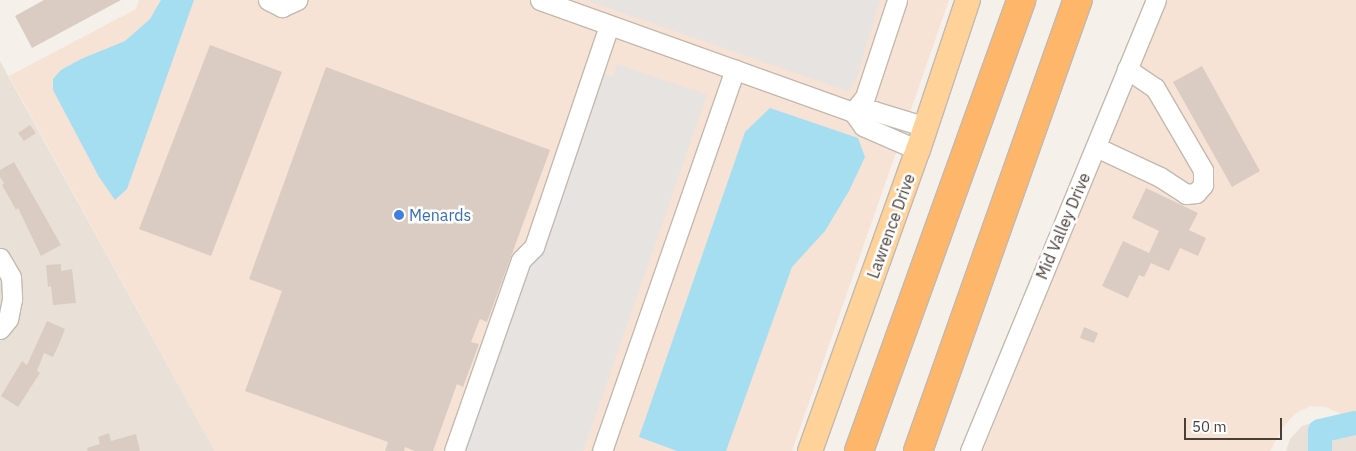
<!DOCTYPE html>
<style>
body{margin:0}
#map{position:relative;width:1356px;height:451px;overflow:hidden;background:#f5f0e9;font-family:"IBM Plex Sans",sans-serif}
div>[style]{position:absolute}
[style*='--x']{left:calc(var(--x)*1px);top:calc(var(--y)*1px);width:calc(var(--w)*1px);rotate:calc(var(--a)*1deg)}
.residential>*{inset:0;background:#e9e1d8}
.commercial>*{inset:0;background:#f6e3d5}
.parking>*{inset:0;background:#e6e3e1}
.water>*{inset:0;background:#a6def1}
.river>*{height:24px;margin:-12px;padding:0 12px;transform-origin:12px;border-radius:12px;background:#a6def1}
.building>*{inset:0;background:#daccc2}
.roads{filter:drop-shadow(1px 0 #c3b9af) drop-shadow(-1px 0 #c3b9af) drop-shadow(0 1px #c3b9af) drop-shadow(0 -1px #c3b9af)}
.minor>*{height:19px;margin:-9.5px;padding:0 9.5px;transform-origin:9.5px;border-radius:9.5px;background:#fff}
.major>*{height:24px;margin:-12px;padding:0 12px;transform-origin:12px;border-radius:12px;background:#fed299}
.highway>*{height:28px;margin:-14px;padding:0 14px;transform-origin:14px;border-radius:14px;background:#feb66b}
.dots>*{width:14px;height:14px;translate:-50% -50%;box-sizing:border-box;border:2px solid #fff;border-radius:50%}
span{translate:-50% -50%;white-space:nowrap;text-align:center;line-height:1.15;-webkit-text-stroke:5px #fff;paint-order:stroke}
.shop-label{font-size:16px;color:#366cbe}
.left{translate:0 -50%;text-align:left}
.street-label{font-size:16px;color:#493f37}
.scale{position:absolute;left:1184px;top:418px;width:98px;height:22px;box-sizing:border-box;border:2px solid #493f37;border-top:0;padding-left:6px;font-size:15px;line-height:18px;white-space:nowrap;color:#493f37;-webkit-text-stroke:4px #fff;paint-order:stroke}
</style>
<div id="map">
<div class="residential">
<i style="clip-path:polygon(0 61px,215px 451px,0 451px)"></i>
<i style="clip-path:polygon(1330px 421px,1356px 434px,1356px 451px,1286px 451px,1290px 439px,1302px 426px,1315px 422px)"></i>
</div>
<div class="commercial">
<i style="clip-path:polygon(139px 0,949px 0,792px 451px,215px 451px,9px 76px,136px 9px)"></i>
<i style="clip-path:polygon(1166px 0,1356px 0,1356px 420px,1325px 407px,1311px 406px,1296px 413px,1283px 427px,1270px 451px,983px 451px)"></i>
</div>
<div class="parking">
<i style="clip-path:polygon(586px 0,880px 0,855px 83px,847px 91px)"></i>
<i style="clip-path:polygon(617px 64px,707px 95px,583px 451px,463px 451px,526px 270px,540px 257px,604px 74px,613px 76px)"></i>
</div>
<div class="water">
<i style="clip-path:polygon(161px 0,194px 0,127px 189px,115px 200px,99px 177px,53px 90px,53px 79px,61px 70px,81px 59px,125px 41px,150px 19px)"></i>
<i style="clip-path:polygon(770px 108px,858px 138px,865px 157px,849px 191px,825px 231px,792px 267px,726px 451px,677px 451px,639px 437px,745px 132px)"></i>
</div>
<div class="river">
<i style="--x:1320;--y:451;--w:20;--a:-90"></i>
<i style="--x:1320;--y:431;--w:37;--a:-13"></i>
</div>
<div class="building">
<i style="clip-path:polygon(44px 0,121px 0,32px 48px,15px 16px)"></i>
<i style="clip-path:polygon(210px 45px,282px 72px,211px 256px,139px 229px)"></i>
<i style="clip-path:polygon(1202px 66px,1260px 171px,1232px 187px,1173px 82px)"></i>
<i style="clip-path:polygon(326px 67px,550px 150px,487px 322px,480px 319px,471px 342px,479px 344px,463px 387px,457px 384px,433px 451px,415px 451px,405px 447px,404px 451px,385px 451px,388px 442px,245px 391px,282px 291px,249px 279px)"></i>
<i style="clip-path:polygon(30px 125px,36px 133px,24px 141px,18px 133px)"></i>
<i style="clip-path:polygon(14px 162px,61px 245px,41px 256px,18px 208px,16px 210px,2px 185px,4px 183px,0 177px,0 170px)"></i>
<i style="clip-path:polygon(1146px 188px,1198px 213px,1189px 230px,1206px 238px,1198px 256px,1180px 248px,1169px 271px,1151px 263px,1144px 277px,1139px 275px,1128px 298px,1102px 286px,1123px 241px,1149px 253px,1159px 231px,1132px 218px)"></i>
<i style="clip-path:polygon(61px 264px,61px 271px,72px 269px,76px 303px,53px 305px,51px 286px,48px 287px,46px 265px)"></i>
<i style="clip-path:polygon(47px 321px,65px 329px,60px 342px,53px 357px,44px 353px,37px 371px,40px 373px,18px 407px,1px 396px,22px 361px,27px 365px)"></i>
<i style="clip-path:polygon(1084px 327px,1098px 333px,1094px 343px,1080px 338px)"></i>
<i style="clip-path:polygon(109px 433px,111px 441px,136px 434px,140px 451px,88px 451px,87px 448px,100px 444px,98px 437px)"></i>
</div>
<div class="roads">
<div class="minor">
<i style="--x:268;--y:0;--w:16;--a:27"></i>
<i style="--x:282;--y:7;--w:17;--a:-25"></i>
<i style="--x:540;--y:0;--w:332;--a:19.7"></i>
<i style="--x:853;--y:112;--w:21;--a:-3"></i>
<i style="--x:874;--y:111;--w:54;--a:17.1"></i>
<i style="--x:853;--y:112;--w:19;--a:-51"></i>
<i style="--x:865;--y:97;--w:102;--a:-71.7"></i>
<i style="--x:853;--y:112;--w:17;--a:54"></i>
<i style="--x:863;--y:126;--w:60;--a:23.6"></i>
<i style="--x:1096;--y:147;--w:71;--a:25.1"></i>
<i style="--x:1160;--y:177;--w:31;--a:33"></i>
<i style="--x:1186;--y:194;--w:10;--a:-6"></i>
<i style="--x:1196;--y:193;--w:11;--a:-49"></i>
<i style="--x:1203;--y:185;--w:15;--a:-90"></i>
<i style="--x:1203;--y:170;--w:95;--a:-120.3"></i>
<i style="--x:1155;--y:88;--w:34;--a:-146"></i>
<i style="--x:0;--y:258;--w:22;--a:60"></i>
<i style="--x:11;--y:277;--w:22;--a:87"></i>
<i style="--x:12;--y:299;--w:20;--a:101"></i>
<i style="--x:8;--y:319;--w:13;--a:129"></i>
<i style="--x:454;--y:451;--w:202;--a:-70.7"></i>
<i style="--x:521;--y:260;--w:18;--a:-45"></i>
<i style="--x:534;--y:247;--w:233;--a:-71.3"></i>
<i style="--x:602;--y:451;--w:404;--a:-70.8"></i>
<i style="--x:970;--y:451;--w:488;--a:-67.6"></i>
</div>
<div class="major">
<i style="--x:810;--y:451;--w:320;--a:-70.3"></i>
<i style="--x:918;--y:150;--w:158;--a:-71.6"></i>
</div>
<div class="highway">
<i style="--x:859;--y:451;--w:479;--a:-70.2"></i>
<i style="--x:918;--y:451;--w:479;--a:-70.5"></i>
</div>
</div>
<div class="dots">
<i style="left:399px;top:215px;background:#3f7fe0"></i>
</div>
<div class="shop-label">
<span class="left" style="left:409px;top:215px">Menards</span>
</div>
<div class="street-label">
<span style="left:891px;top:226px;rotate:-70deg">Lawrence Drive</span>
<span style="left:1063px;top:226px;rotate:-67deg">Mid Valley Drive</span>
</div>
<div class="scale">50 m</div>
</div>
